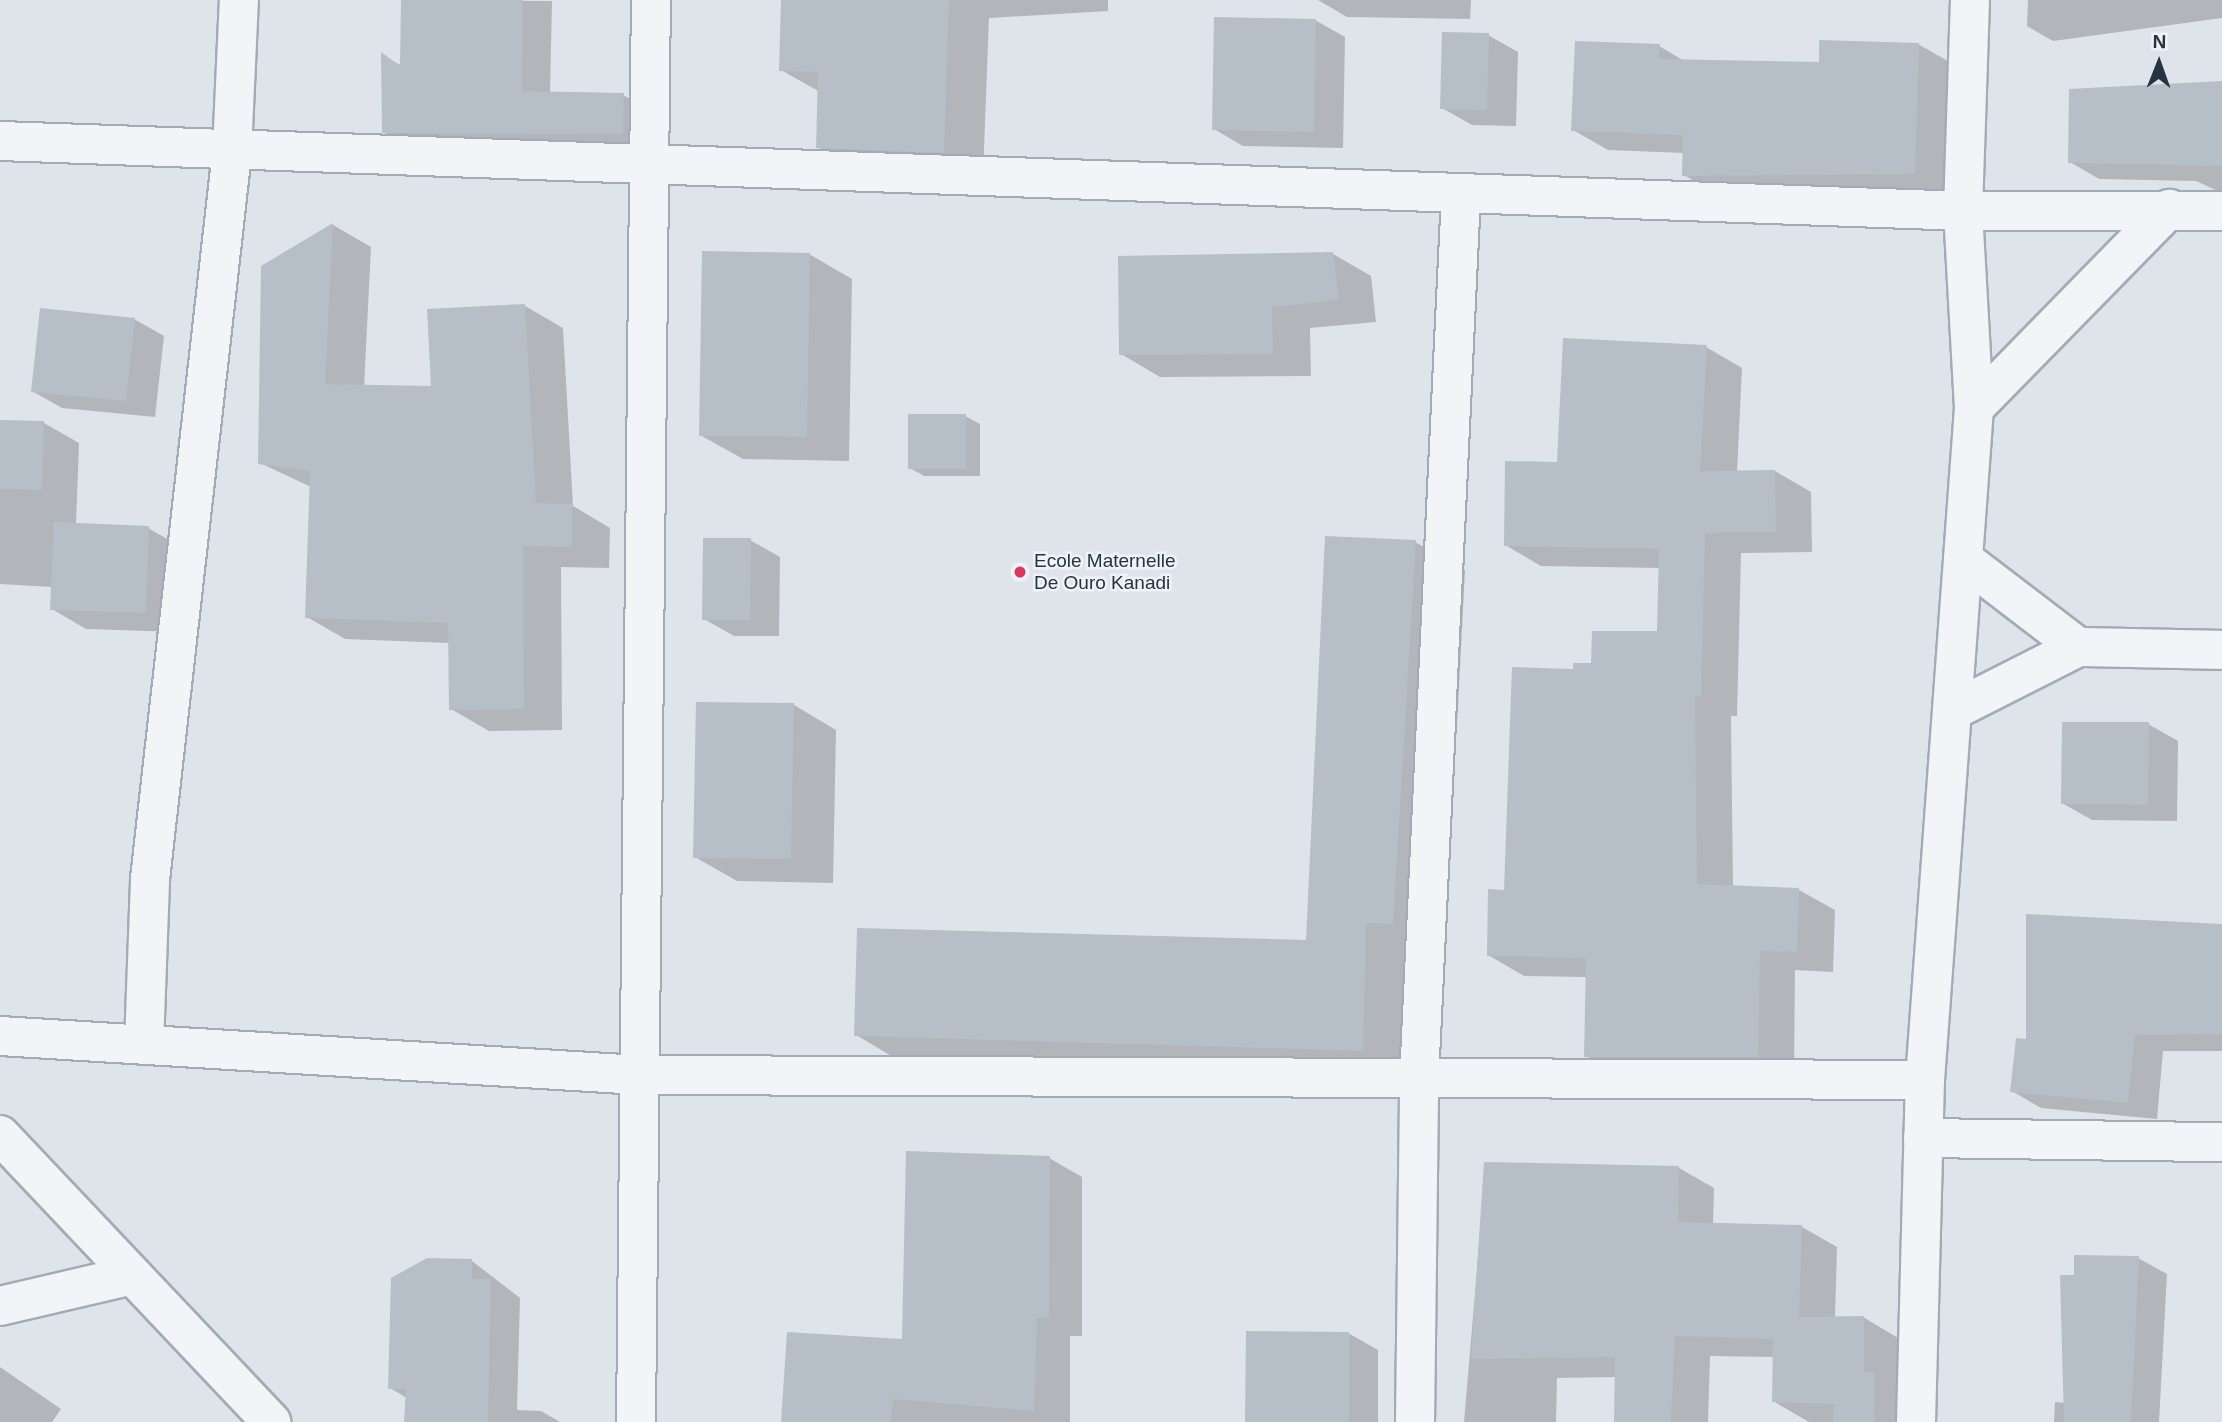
<!DOCTYPE html>
<style>
body{margin:0}
#map{position:relative;width:2222px;height:1422px;overflow:hidden;background:#dfe4ea;font-family:Helvetica,sans-serif}
div>[style]{position:absolute}
[style*='--x']{left:calc(var(--x)*1px);top:calc(var(--y)*1px);width:calc(var(--w)*1px);rotate:calc(var(--a)*1deg)}
.shadow>*{inset:0;background:#0003}
.building>*{inset:0;background:#b6bec8}
.roads{filter:drop-shadow(2px 0 #a4abb5) drop-shadow(-2px 0 #a4abb5) drop-shadow(0 2px #a4abb5) drop-shadow(0 -2px #a4abb5)}
.minor>*{height:38px;margin:-19px;padding:0 19px;transform-origin:19px;border-radius:19px;background:#f2f5f8}
.dots>*{width:19px;height:19px;translate:-50% -50%;box-sizing:border-box;border:4px solid #eff3f7;border-radius:50%}
span{translate:-50% -50%;white-space:nowrap;text-align:center;line-height:1.15;-webkit-text-stroke:5px #eff3f7;paint-order:stroke}
.poi-label{font-size:19px;color:#263343}
.left{translate:0 -50%;text-align:left}
.north{position:absolute;left:2124px;top:28px;width:70px;height:70px;-webkit-text-stroke:5px #eff3f7;paint-order:stroke;rotate:1deg;font-size:19px;font-weight:700;line-height:28px;text-align:center;color:#263343}
.north::after{content:'';display:block;margin:auto;width:24px;height:32px;background:#263343;clip-path:polygon(50% 0,100% 100%,50% 72%,0 100%)}
</style>
<div id="map">
<div class="shadow">
<i style="clip-path:polygon(403px 0,552px 1px,550px 94px,623px 95px,652px 111px,651px 150px,412px 148px,383px 132px,382px 55px,402px 66px)"></i>
<i style="clip-path:polygon(783px 0,1108px 0,1108px 11px,989px 18px,983px 175px,858px 170px,818px 147px,820px 92px,781px 70px)"></i>
<i style="clip-path:polygon(1318px 0,1471px 0,1470px 19px,1347px 17px)"></i>
<i style="clip-path:polygon(2028px 0,2222px 0,2222px 18px,2053px 41px,2027px 26px)"></i>
<i style="clip-path:polygon(1315px 20px,1345px 37px,1343px 148px,1243px 146px,1214px 129px)"></i>
<i style="clip-path:polygon(1488px 35px,1518px 52px,1516px 126px,1472px 125px,1442px 108px)"></i>
<i style="clip-path:polygon(1918px 44px,1953px 64px,1950px 193px,1719px 195px,1684px 175px,1684px 153px,1608px 150px,1573px 130px,1659px 46px,1686px 62px,1820px 64px)"></i>
<i style="clip-path:polygon(2222px 83px,2222px 193px,2196px 181px,2099px 179px,2070px 162px)"></i>
<i style="clip-path:polygon(333px 225px,371px 247px,364px 387px,432px 388px,525px 306px,563px 328px,573px 506px,610px 528px,609px 568px,561px 567px,562px 730px,489px 731px,451px 709px,450px 643px,345px 639px,307px 617px,311px 487px,260px 463px,262px 267px)"></i>
<i style="clip-path:polygon(809px 254px,852px 279px,849px 461px,743px 459px,700px 435px)"></i>
<i style="clip-path:polygon(1333px 254px,1371px 276px,1376px 322px,1310px 328px,1311px 376px,1160px 377px,1121px 354px)"></i>
<i style="clip-path:polygon(134px 319px,164px 336px,155px 417px,62px 408px,32px 391px)"></i>
<i style="clip-path:polygon(1706px 347px,1742px 368px,1737px 472px,1775px 471px,1811px 492px,1812px 552px,1741px 553px,1737px 716px,1731px 716px,1733px 887px,1799px 890px,1835px 910px,1833px 972px,1795px 970px,1794px 1077px,1622px 1076px,1586px 1056px,1587px 977px,1524px 976px,1488px 955px,1575px 671px,1658px 633px,1660px 568px,1541px 566px,1505px 545px,1559px 464px)"></i>
<i style="clip-path:polygon(965px 416px,980px 424px,980px 476px,924px 476px,910px 468px)"></i>
<i style="clip-path:polygon(0 422px,44px 423px,79px 443px,76px 525px,148px 528px,183px 548px,180px 632px,86px 629px,52px 609px,53px 587px,0 584px)"></i>
<i style="clip-path:polygon(750px 540px,780px 557px,779px 636px,734px 636px,704px 619px)"></i>
<i style="clip-path:polygon(1415px 542px,1465px 570px,1457px 726px,1452px 725px,1412px 1078px,905px 1064px,856px 1035px,1307px 942px)"></i>
<i style="clip-path:polygon(794px 705px,836px 730px,833px 883px,737px 881px,695px 857px)"></i>
<i style="clip-path:polygon(2148px 724px,2178px 741px,2177px 821px,2092px 820px,2062px 803px)"></i>
<i style="clip-path:polygon(2222px 925px,2222px 1051px,2163px 1051px,2157px 1119px,2041px 1108px,2012px 1091px,2028px 1041px)"></i>
<i style="clip-path:polygon(1049px 1158px,1082px 1177px,1082px 1336px,1070px 1336px,1070px 1422px,725px 1422px,782px 1422px,903px 1341px)"></i>
<i style="clip-path:polygon(1486px 1164px,1679px 1168px,1714px 1188px,1713px 1225px,1802px 1227px,1837px 1247px,1835px 1318px,1863px 1317px,1898px 1338px,1899px 1388px,1909px 1422px,1809px 1422px,1773px 1401px,1774px 1357px,1710px 1356px,1708px 1422px,1616px 1422px,1617px 1377px,1557px 1378px,1556px 1422px,1464px 1422px)"></i>
<i style="clip-path:polygon(2138px 1258px,2167px 1274px,2159px 1422px,2054px 1422px,2055px 1402px,2066px 1403px,2076px 1277px)"></i>
<i style="clip-path:polygon(472px 1261px,520px 1298px,517px 1410px,541px 1411px,560px 1422px,406px 1422px,407px 1398px,390px 1388px)"></i>
<i style="clip-path:polygon(1348px 1333px,1378px 1350px,1378px 1422px,1247px 1422px)"></i>
<i style="clip-path:polygon(0 1367px,61px 1409px,52px 1422px,0 1422px)"></i>
</div>
<div class="building">
<i style="clip-path:polygon(401px 0,523px 0,522px 91px,624px 93px,623px 134px,382px 133px,381px 52px,400px 66px)"></i>
<i style="clip-path:polygon(781px 0,949px 0,944px 153px,816px 148px,818px 72px,779px 71px)"></i>
<i style="clip-path:polygon(1214px 17px,1316px 19px,1314px 132px,1212px 130px)"></i>
<i style="clip-path:polygon(1442px 32px,1489px 33px,1487px 110px,1440px 109px)"></i>
<i style="clip-path:polygon(1819px 40px,1919px 43px,1915px 174px,1682px 176px,1683px 135px,1571px 131px,1575px 41px,1660px 44px,1659px 59px,1819px 62px)"></i>
<i style="clip-path:polygon(2222px 81px,2222px 166px,2068px 163px,2069px 89px)"></i>
<i style="clip-path:polygon(333px 223px,325px 384px,431px 386px,427px 309px,525px 304px,536px 503px,572px 504px,572px 547px,523px 546px,524px 709px,449px 710px,448px 623px,305px 618px,310px 471px,258px 464px,261px 266px)"></i>
<i style="clip-path:polygon(702px 251px,810px 253px,807px 437px,699px 436px)"></i>
<i style="clip-path:polygon(1333px 252px,1339px 300px,1272px 307px,1273px 354px,1119px 355px,1118px 256px)"></i>
<i style="clip-path:polygon(40px 308px,135px 318px,126px 401px,31px 392px)"></i>
<i style="clip-path:polygon(1563px 338px,1707px 345px,1700px 471px,1775px 470px,1776px 532px,1705px 533px,1701px 696px,1695px 696px,1697px 884px,1799px 888px,1797px 952px,1760px 951px,1758px 1057px,1584px 1057px,1586px 958px,1487px 956px,1488px 889px,1504px 890px,1512px 667px,1573px 669px,1573px 663px,1591px 663px,1592px 631px,1657px 631px,1659px 549px,1504px 546px,1505px 461px,1557px 462px)"></i>
<i style="clip-path:polygon(908px 414px,966px 414px,966px 469px,908px 469px)"></i>
<i style="clip-path:polygon(0 420px,44px 421px,42px 490px,0 489px)"></i>
<i style="clip-path:polygon(54px 522px,149px 526px,146px 613px,50px 610px)"></i>
<i style="clip-path:polygon(1325px 536px,1416px 540px,1393px 924px,1366px 923px,1363px 1051px,854px 1036px,857px 928px,1306px 940px)"></i>
<i style="clip-path:polygon(703px 538px,751px 538px,750px 620px,702px 620px)"></i>
<i style="clip-path:polygon(696px 702px,794px 703px,791px 859px,693px 858px)"></i>
<i style="clip-path:polygon(2062px 722px,2149px 722px,2148px 805px,2061px 804px)"></i>
<i style="clip-path:polygon(2026px 914px,2222px 924px,2222px 1034px,2135px 1035px,2128px 1103px,2010px 1092px,2016px 1038px,2026px 1039px)"></i>
<i style="clip-path:polygon(906px 1151px,1050px 1156px,1049px 1318px,1037px 1318px,1034px 1411px,893px 1399px,891px 1422px,781px 1422px,787px 1332px,902px 1339px)"></i>
<i style="clip-path:polygon(1484px 1162px,1679px 1166px,1678px 1222px,1802px 1225px,1799px 1317px,1864px 1316px,1864px 1372px,1875px 1372px,1874px 1422px,1833px 1422px,1834px 1404px,1772px 1402px,1773px 1339px,1675px 1336px,1671px 1422px,1614px 1422px,1615px 1357px,1471px 1359px)"></i>
<i style="clip-path:polygon(2074px 1255px,2139px 1256px,2131px 1422px,2064px 1422px,2060px 1275px,2074px 1275px)"></i>
<i style="clip-path:polygon(427px 1258px,472px 1259px,472px 1279px,491px 1279px,488px 1422px,404px 1422px,406px 1389px,388px 1389px,391px 1278px)"></i>
<i style="clip-path:polygon(1246px 1331px,1349px 1332px,1349px 1422px,1245px 1422px)"></i>
</div>
<div class="roads">
<div class="minor">
<i style="--x:0;--y:141;--w:1964;--a:2.04"></i>
<i style="--x:1963;--y:211;--w:259;--a:0"></i>
<i style="--x:1974;--y:408;--w:279;--a:-45.6"></i>
<i style="--x:1963;--y:559;--w:145;--a:37.4"></i>
<i style="--x:1952;--y:711;--w:141;--a:-26.9"></i>
<i style="--x:2078;--y:647;--w:144;--a:1.2"></i>
<i style="--x:0;--y:1036;--w:640;--a:3.49"></i>
<i style="--x:639;--y:1075;--w:1286;--a:0.22"></i>
<i style="--x:144;--y:1045;--w:166;--a:-87.9"></i>
<i style="--x:150;--y:879;--w:732;--a:-83.56"></i>
<i style="--x:232;--y:152;--w:152;--a:-87.4"></i>
<i style="--x:0;--y:1135;--w:395;--a:46.6"></i>
<i style="--x:1923;--y:1138;--w:299;--a:0.8"></i>
<i style="--x:0;--y:1306;--w:132;--a:-13.1"></i>
<i style="--x:636;--y:1422;--w:1422;--a:-89.4"></i>
<i style="--x:1415;--y:1422;--w:343;--a:-89.3"></i>
<i style="--x:1419;--y:1079;--w:886;--a:-87.28"></i>
<i style="--x:1916;--y:1422;--w:342;--a:-88.5"></i>
<i style="--x:1925;--y:1080;--w:674;--a:-85.83"></i>
<i style="--x:1974;--y:408;--w:197;--a:-93.2"></i>
<i style="--x:1963;--y:211;--w:211;--a:-88.1"></i>
</div>
</div>
<div class="dots">
<i style="left:1020px;top:572px;background:#dd365d"></i>
</div>
<div class="poi-label">
<span class="left" style="left:1034px;top:572px">Ecole Maternelle<br>De Ouro Kanadi</span>
</div>
<div class="north">N</div>
</div>
